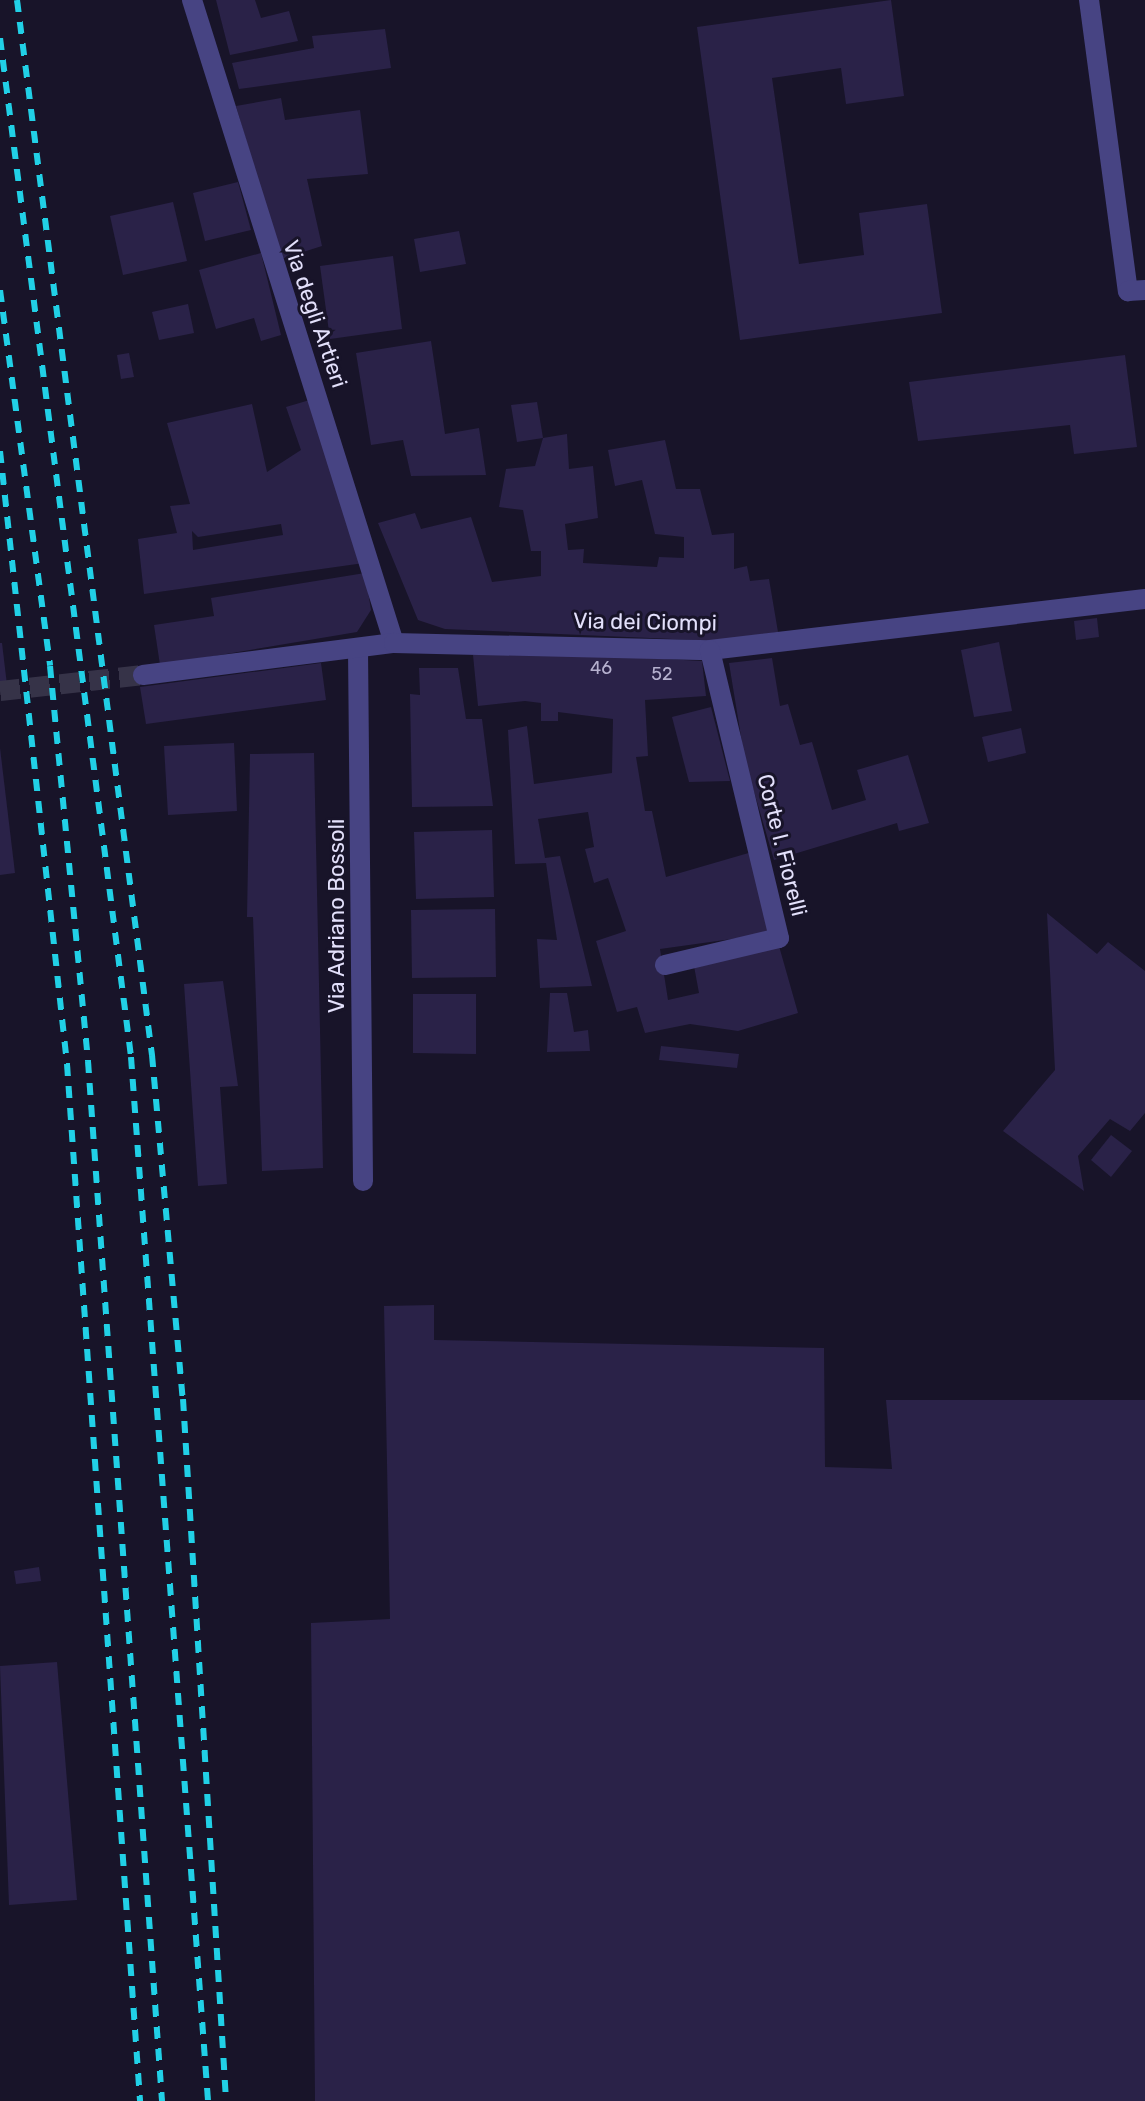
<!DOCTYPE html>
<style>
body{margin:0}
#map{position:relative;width:1145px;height:2101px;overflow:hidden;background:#181429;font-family:Rubik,sans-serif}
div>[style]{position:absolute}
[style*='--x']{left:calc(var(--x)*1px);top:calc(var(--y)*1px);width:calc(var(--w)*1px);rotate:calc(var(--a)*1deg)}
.building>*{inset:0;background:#2a2248}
.street-tunnel>*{height:20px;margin-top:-10px;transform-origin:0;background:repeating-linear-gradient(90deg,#363348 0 20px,transparent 0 30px)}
.street>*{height:20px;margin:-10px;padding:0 10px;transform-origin:10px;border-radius:10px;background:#474483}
.rail>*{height:6px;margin-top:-3px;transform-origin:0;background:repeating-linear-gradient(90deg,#21d0e6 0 12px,transparent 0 22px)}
span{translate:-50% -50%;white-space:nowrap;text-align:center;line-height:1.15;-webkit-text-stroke:6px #181429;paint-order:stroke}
.number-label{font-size:18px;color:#b5b0ce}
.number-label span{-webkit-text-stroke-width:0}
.street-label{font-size:22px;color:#e3e0fb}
</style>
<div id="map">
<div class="building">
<i style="clip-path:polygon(216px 0,255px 0,261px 18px,289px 11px,298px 41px,230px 55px)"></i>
<i style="clip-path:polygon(891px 0,904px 96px,846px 104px,841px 68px,772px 78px,799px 264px,864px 255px,859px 213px,927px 204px,942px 313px,740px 340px,697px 27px)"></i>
<i style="clip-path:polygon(385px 29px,391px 68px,239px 89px,232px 63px,314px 48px,312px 36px)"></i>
<i style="clip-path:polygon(281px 98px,285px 120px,360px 110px,368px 174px,307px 179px,322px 246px,281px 259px,236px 106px)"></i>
<i style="clip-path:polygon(238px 182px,251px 230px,205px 241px,193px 193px)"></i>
<i style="clip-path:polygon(173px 202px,187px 261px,123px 275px,110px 216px)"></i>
<i style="clip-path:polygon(459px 231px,466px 264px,420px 272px,414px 239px)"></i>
<i style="clip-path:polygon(261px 253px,281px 335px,261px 341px,254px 318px,216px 329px,199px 270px)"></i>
<i style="clip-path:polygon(393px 256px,402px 329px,330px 339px,320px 266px)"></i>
<i style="clip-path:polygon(188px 304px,194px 333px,159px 340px,152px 312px)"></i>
<i style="clip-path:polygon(431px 341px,445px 434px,479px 428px,486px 475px,411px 476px,403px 440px,371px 445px,356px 353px)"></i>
<i style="clip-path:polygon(129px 353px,134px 377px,121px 379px,117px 355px)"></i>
<i style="clip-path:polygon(1125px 355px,1137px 447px,1074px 454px,1070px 425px,918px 441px,909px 382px)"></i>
<i style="clip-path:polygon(evenodd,313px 399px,364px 563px,144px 594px,138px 539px,177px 533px,170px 506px,190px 504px,167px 423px,252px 404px,267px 472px,301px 450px,286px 407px,313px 399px,281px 524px,283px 535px,193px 550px,192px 531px,198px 537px,281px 524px)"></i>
<i style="clip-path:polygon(537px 402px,543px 438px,517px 442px,511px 405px)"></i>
<i style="clip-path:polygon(567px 434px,569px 469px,593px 466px,598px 518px,565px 524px,568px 550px,584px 549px,583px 563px,657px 567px,659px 557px,684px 558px,684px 537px,655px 534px,642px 480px,615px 486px,608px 450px,665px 440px,676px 489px,700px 489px,712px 535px,734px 533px,734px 569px,747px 566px,750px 581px,769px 579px,778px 632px,718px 641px,445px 629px,418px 620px,378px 523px,415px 513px,421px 529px,471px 517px,492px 582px,541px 576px,541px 551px,531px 551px,523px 510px,499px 507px,506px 469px,535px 466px,543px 438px)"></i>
<i style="clip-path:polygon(365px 573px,371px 610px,357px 632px,160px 665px,154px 625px,214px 616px,211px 598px)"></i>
<i style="clip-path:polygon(1097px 618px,1099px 637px,1076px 640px,1074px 621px)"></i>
<i style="clip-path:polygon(999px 642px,1012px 711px,974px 717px,961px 650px)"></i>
<i style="clip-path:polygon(0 643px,2px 643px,7px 685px,0 685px)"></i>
<i style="clip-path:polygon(553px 653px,702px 661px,706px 696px,645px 700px,648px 756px,636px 757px,645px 811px,652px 811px,666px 877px,752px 852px,775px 933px,660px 949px,668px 1000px,699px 993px,694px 966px,779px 946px,798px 1013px,738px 1031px,690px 1024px,645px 1033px,637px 1007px,617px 1012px,596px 941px,626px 931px,608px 878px,594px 883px,585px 849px,594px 847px,588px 812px,538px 819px,545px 858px,560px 856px,592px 986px,540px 988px,537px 939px,557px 940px,546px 863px,515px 864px,508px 730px,527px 726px,534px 784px,612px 773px,613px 719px,558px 712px,558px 721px,541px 721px,541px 703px,525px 701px,478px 706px,473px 655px)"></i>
<i style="clip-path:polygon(772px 658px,780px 706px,788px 704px,800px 745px,812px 742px,832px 810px,866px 800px,857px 770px,908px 755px,929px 823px,899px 831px,897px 823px,774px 860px,745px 761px,729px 663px)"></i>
<i style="clip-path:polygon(321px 663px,326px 700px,146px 724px,140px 687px)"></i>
<i style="clip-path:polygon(419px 668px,458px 668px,466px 719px,482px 719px,493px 806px,412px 807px,410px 694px,420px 695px)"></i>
<i style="clip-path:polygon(711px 707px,730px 781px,689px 782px,672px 717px)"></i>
<i style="clip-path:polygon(1021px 728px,1026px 753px,988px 762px,982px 737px)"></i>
<i style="clip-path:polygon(234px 743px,237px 811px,168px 815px,164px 746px)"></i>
<i style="clip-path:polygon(0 748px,15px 873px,0 875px)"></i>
<i style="clip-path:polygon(314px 753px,323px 1168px,262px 1171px,253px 917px,247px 917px,250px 754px)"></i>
<i style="clip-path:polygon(492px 830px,494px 897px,416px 899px,414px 832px)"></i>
<i style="clip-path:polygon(495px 909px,496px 977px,412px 978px,411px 910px)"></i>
<i style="clip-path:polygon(1047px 913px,1097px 954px,1108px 942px,1145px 971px,1145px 1113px,1130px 1131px,1110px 1119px,1078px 1156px,1084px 1191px,1003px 1131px,1055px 1070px)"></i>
<i style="clip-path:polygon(223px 981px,238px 1086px,220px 1087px,227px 1184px,198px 1186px,184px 984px)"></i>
<i style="clip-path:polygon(550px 993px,567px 993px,574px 1032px,588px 1030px,590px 1051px,547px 1052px)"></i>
<i style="clip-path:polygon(413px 994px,476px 994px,476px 1054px,413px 1053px)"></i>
<i style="clip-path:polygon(661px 1046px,739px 1054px,737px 1068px,659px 1060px)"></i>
<i style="clip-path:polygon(1111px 1135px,1132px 1151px,1111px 1177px,1091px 1160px)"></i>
<i style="clip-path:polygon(434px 1305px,434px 1340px,824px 1348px,825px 1467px,892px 1469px,886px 1400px,1145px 1400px,1145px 2101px,315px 2101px,311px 1623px,390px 1619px,384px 1306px)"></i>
<i style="clip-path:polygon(39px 1567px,41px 1581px,16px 1584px,14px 1571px)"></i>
<i style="clip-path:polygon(57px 1662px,77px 1900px,9px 1905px,0 1666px)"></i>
</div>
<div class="street-tunnel">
<i style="--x:0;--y:691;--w:144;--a:-6.4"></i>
</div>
<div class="street">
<i style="--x:192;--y:0;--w:674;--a:72.56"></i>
<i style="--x:1089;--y:0;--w:294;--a:82.4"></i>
<i style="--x:1128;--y:291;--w:17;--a:-3"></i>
<i style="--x:358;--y:649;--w:532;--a:89.46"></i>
<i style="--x:143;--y:675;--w:253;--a:-7.3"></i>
<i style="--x:394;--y:643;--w:316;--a:1.3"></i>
<i style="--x:710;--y:650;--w:438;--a:-6.7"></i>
<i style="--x:665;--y:965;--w:117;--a:-13.3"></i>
<i style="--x:779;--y:938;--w:296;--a:-103.5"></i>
</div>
<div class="rail">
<i style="--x:17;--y:0;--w:1064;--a:82.71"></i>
<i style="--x:152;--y:1055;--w:345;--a:84.9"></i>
<i style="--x:183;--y:1399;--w:703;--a:86.49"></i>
<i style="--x:0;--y:38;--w:1027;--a:82.67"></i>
<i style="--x:131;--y:1057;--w:1047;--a:85.78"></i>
<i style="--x:0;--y:290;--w:379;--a:82.4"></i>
<i style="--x:50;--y:666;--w:397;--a:84.5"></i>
<i style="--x:88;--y:1061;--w:1043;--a:85.93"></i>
<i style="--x:0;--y:451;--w:617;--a:83.76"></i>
<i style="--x:67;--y:1064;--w:1040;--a:85.97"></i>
</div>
<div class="number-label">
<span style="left:601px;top:668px">46</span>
<span style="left:662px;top:674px">52</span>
</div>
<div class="street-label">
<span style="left:315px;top:314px;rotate:71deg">Via degli Artieri</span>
<span style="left:645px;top:622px;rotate:1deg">Via dei Ciompi</span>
<span style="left:782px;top:845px;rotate:76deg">Corte l. Fiorelli</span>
<span style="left:337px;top:916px;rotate:-90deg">Via Adriano Bossoli</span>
</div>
</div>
